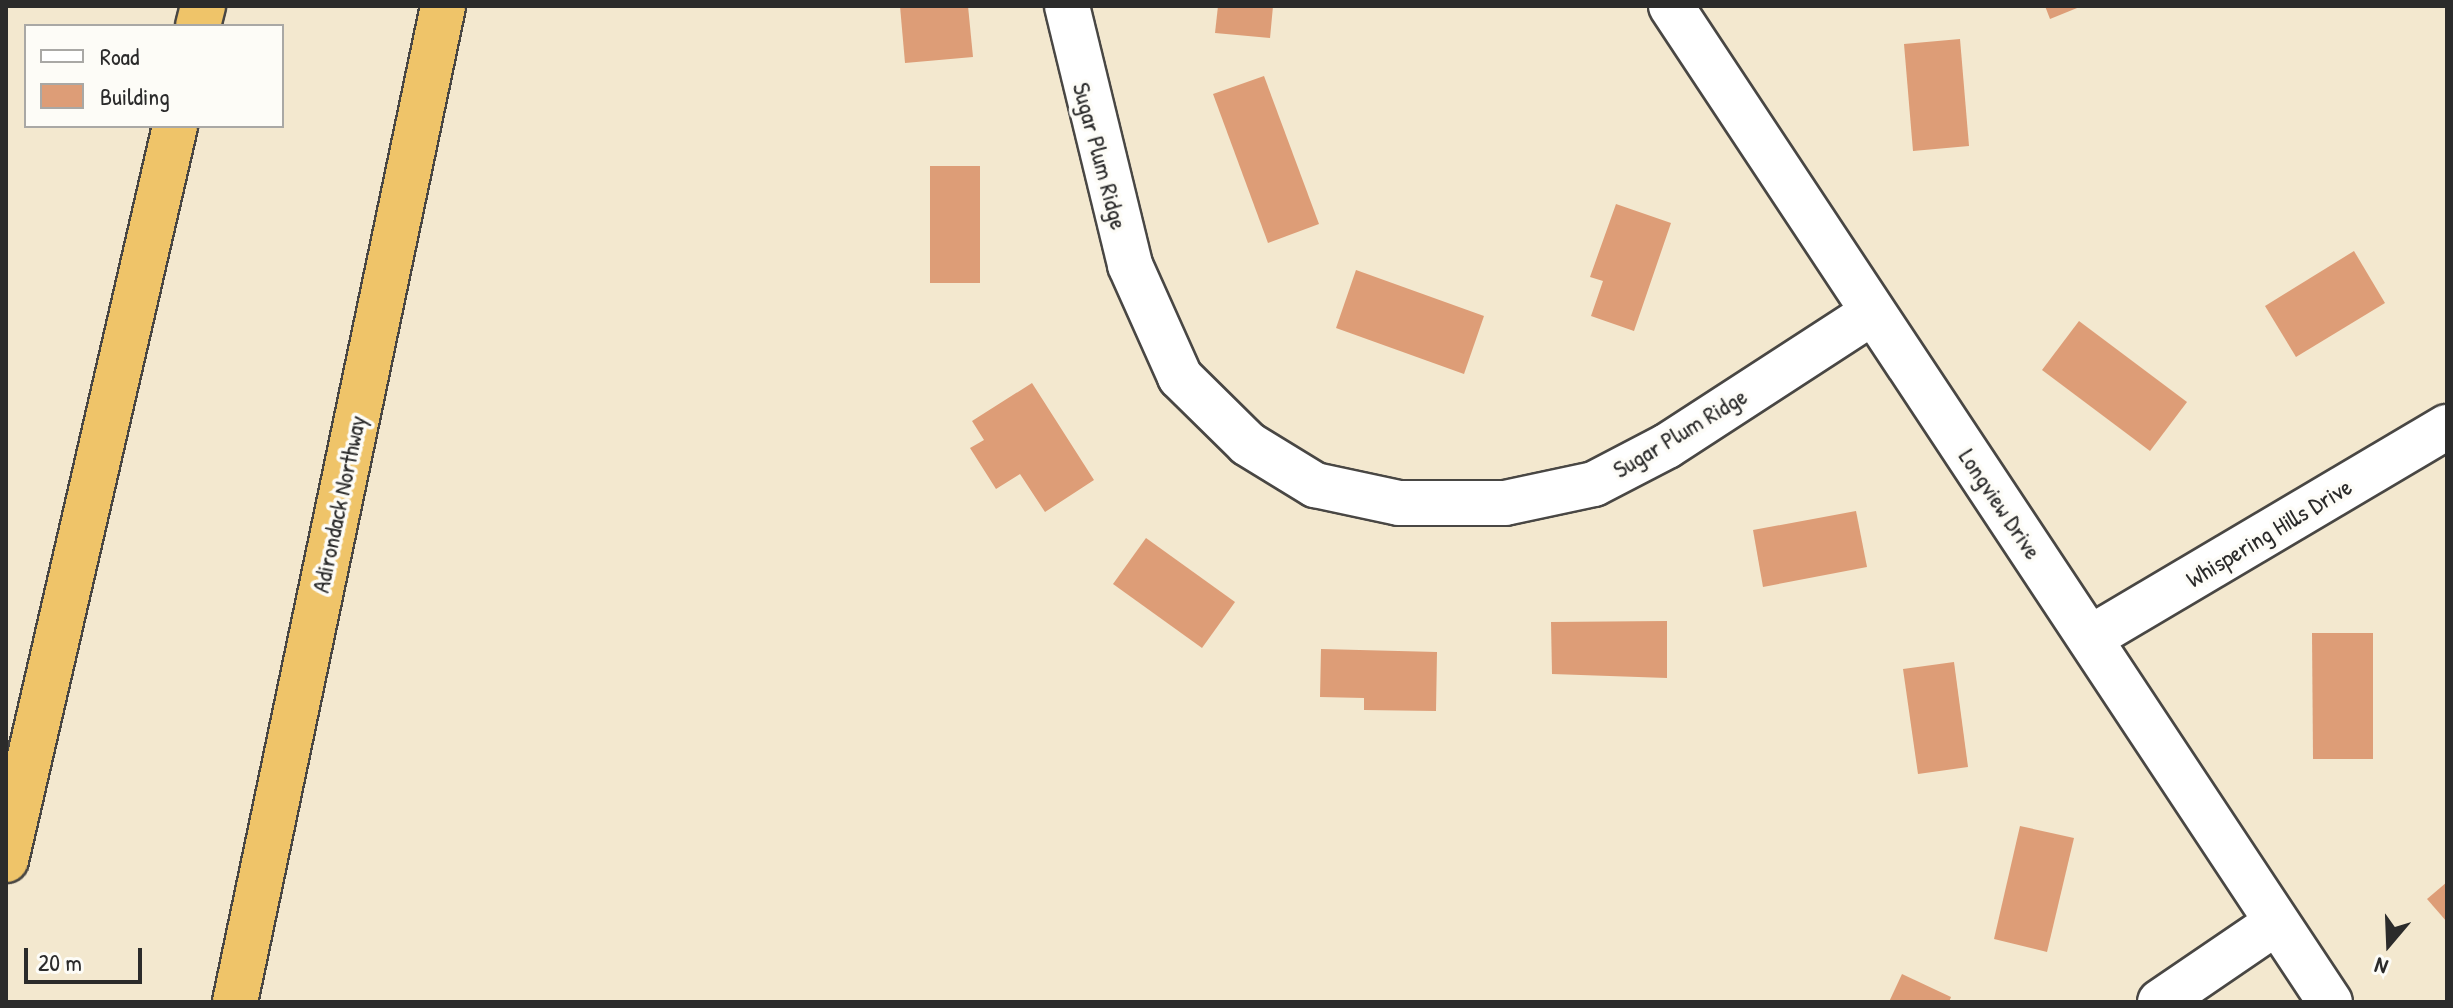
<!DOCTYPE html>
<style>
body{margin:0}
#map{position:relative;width:2453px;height:1008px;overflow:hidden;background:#f3e8cf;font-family:"Patrick Hand",sans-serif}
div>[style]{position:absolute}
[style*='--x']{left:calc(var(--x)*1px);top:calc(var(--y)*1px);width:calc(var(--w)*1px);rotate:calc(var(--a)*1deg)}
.building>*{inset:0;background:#dd9d77}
.roads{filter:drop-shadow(2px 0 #494744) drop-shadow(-2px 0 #494744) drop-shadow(0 2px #494744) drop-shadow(0 -2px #494744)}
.minor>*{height:44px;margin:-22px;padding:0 22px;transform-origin:22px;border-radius:22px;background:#fff}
.highway>*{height:44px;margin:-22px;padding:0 22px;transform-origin:22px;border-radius:22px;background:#efc469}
span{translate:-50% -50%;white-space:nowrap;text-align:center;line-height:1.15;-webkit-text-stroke:7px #fdfcf7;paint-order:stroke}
.street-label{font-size:24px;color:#2b2b2b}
.frame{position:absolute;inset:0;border:8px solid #2b2b2b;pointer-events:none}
.legend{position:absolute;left:24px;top:24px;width:260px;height:104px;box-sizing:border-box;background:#fdfcf7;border:2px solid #a9a8a5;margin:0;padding:10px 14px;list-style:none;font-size:24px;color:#2b2b2b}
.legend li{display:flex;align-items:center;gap:16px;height:40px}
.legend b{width:40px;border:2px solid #a9a8a5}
.north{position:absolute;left:2349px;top:904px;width:80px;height:80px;-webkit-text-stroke:6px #fdfcf7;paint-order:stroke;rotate:199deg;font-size:22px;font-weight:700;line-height:32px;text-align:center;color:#2b2b2b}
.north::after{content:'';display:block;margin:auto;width:28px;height:36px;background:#2b2b2b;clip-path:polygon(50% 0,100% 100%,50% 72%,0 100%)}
.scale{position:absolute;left:24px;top:948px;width:118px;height:36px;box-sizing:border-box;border:4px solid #2b2b2b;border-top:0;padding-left:10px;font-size:24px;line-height:28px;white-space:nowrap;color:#2b2b2b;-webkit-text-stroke:6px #fdfcf7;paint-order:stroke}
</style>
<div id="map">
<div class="building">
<i style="clip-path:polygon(900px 6px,968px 6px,973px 57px,905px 63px)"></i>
<i style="clip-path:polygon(1218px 6px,1273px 6px,1270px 38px,1215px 33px)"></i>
<i style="clip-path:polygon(2045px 6px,2082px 6px,2050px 19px)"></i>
<i style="clip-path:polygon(1960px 39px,1969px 146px,1913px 151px,1904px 44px)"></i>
<i style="clip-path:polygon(1264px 76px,1319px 224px,1268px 243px,1213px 94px)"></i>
<i style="clip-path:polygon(930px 166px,980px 166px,980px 283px,930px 283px)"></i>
<i style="clip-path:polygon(1616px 204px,1671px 223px,1634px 331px,1591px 316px,1603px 281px,1590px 277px)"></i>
<i style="clip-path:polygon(2354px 251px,2385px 303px,2296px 357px,2265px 306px)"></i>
<i style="clip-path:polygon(1356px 270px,1484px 316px,1464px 374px,1336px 328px)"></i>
<i style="clip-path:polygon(2079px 321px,2187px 402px,2150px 451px,2042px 370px)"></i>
<i style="clip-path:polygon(1032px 383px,1094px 480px,1045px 512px,1020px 474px,996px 489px,970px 448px,984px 440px,972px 421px)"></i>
<i style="clip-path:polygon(1856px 511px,1867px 567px,1763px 587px,1753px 530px)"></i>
<i style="clip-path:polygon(1146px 538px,1235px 602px,1202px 648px,1113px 584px)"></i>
<i style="clip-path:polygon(1667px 621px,1667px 678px,1552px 674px,1551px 622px)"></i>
<i style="clip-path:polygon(2312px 633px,2373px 633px,2373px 759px,2313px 759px)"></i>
<i style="clip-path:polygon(1321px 649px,1437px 652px,1436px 711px,1364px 710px,1364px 698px,1320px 697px)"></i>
<i style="clip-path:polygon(1954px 662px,1968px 767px,1918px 774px,1903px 669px)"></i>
<i style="clip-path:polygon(2020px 826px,2074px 838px,2047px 952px,1994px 939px)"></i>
<i style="clip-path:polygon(2447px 882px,2447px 922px,2427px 899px)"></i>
<i style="clip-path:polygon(1902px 974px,1951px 997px,1949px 1002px,1889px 1002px)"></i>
</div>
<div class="roads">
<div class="minor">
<i style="--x:1067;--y:6;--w:267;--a:76.3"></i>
<i style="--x:1130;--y:265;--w:123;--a:65.9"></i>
<i style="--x:1180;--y:377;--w:95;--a:44.6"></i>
<i style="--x:1248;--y:444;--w:79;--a:31.5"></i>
<i style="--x:1315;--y:485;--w:86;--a:12.1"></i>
<i style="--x:1399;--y:503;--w:106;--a:0"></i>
<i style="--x:1505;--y:503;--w:91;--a:-12.1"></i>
<i style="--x:1594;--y:484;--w:82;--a:-27.5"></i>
<i style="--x:1667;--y:446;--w:244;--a:-33"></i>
<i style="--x:1671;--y:6;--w:1194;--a:56.51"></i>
<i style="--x:2090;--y:638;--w:415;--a:-30.6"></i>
<i style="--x:2160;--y:1002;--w:140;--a:-34.3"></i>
</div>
<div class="highway">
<i style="--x:198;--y:26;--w:21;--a:-76"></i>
<i style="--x:6;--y:860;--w:753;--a:-77.03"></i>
<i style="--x:235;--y:1002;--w:1017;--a:-78.2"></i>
</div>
</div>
<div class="street-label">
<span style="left:1100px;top:156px;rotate:75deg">Sugar Plum Ridge</span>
<span style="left:1680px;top:433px;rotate:-31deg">Sugar Plum Ridge</span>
<span style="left:339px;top:504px;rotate:-78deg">Adirondack Northway</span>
<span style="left:2000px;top:504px;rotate:56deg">Longview Drive</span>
<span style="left:2269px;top:533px;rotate:-31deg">Whispering Hills Drive</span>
</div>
<div class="frame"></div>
<ul class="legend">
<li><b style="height:10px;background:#fff"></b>Road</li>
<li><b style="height:22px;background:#dd9d77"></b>Building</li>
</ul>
<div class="north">N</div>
<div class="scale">20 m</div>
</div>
